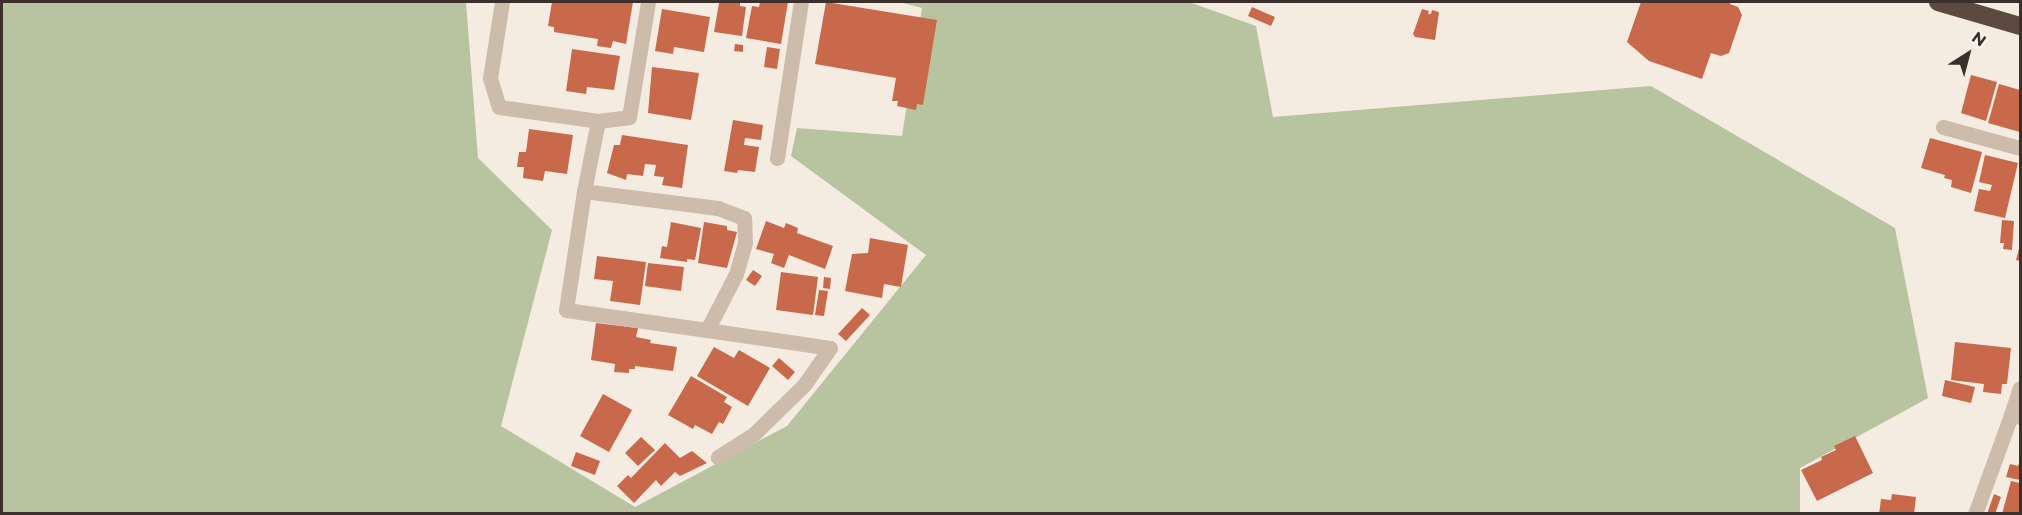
<!DOCTYPE html>
<style>
body{margin:0}
#map{position:relative;width:2022px;height:515px;overflow:hidden;background:#f4ebe1;font-family:Montserrat,sans-serif}
div>[style]{position:absolute}
[style*='--x']{left:calc(var(--x)*1px);top:calc(var(--y)*1px);width:calc(var(--w)*1px);rotate:calc(var(--a)*1deg)}
.green>*{inset:0;background:#b8c4a0}
.building>*{inset:0;background:#c8694b}
.street>*{height:15px;margin:-7.5px;padding:0 7.5px;transform-origin:7.5px;border-radius:7.5px;background:#cdbbac}
.highway>*{height:18px;margin:-9px;padding:0 9px;transform-origin:9px;border-radius:9px;background:#5c4a42}
span{translate:-50% -50%;white-space:nowrap;text-align:center;line-height:1.15;-webkit-text-stroke:5px #fbf5ee;paint-order:stroke}
.frame{position:absolute;inset:0;border:3px solid #3b302b;pointer-events:none}
.north{position:absolute;left:1938px;top:24px;width:60px;height:60px;-webkit-text-stroke:4px #fbf5ee;paint-order:stroke;rotate:36deg;font-size:16px;font-weight:700;line-height:24px;text-align:center;color:#3b302b}
.north::after{content:'';display:block;margin:auto;width:21px;height:27px;background:#3b302b;clip-path:polygon(50% 0,100% 100%,50% 72%,0 100%)}
</style>
<div id="map">
<div class="green">
<i style="clip-path:polygon(2px 2px,466px 2px,478px 158px,552px 230px,501px 426px,635px 507px,787px 426px,926px 255px,791px 156px,797px 128px,902px 136px,922px 8px,899px 2px,1189px 2px,1256px 26px,1273px 117px,1651px 86px,1895px 228px,1928px 398px,1800px 468px,1800px 513px,2px 513px)"></i>
</div>
<div class="building">
<i style="clip-path:polygon(552px 2px,633px 2px,626px 44px,613px 41px,611px 48px,597px 46px,598px 39px,554px 32px,554px 27px,548px 26px)"></i>
<i style="clip-path:polygon(740px 2px,740px 6px,746px 7px,742px 36px,714px 32px,719px 3px)"></i>
<i style="clip-path:polygon(760px 2px,788px 2px,781px 44px,746px 38px,752px 6px,759px 7px)"></i>
<i style="clip-path:polygon(826px 2px,937px 20px,923px 105px,917px 104px,916px 110px,897px 106px,898px 101px,892px 101px,896px 78px,815px 64px)"></i>
<i style="clip-path:polygon(1641px 2px,1731px 2px,1730px 4px,1738px 7px,1742px 15px,1729px 53px,1721px 56px,1711px 53px,1702px 79px,1649px 61px,1627px 42px)"></i>
<i style="clip-path:polygon(1252px 7px,1275px 17px,1271px 26px,1248px 16px)"></i>
<i style="clip-path:polygon(662px 9px,710px 17px,704px 52px,674px 47px,673px 54px,655px 51px)"></i>
<i style="clip-path:polygon(1422px 9px,1429px 11px,1428px 14px,1431px 14px,1432px 10px,1439px 12px,1435px 40px,1415px 37px,1413px 34px)"></i>
<i style="clip-path:polygon(735px 44px,743px 45px,743px 52px,734px 51px)"></i>
<i style="clip-path:polygon(767px 47px,780px 49px,777px 69px,764px 67px)"></i>
<i style="clip-path:polygon(572px 49px,620px 56px,614px 90px,587px 87px,586px 94px,566px 91px)"></i>
<i style="clip-path:polygon(652px 67px,699px 73px,691px 120px,648px 113px)"></i>
<i style="clip-path:polygon(1971px 75px,1997px 82px,1986px 121px,1961px 113px)"></i>
<i style="clip-path:polygon(1999px 84px,2020px 90px,2020px 132px,1988px 123px)"></i>
<i style="clip-path:polygon(733px 120px,763px 125px,761px 140px,745px 138px,744px 145px,759px 147px,755px 172px,738px 170px,737px 173px,724px 171px)"></i>
<i style="clip-path:polygon(529px 129px,573px 135px,567px 174px,545px 171px,543px 181px,523px 178px,524px 167px,517px 167px,519px 152px,526px 152px)"></i>
<i style="clip-path:polygon(622px 135px,688px 145px,682px 188px,662px 185px,664px 177px,654px 176px,656px 165px,645px 164px,643px 176px,627px 174px,626px 180px,607px 173px,614px 145px,620px 145px)"></i>
<i style="clip-path:polygon(1930px 138px,1982px 152px,1971px 193px,1951px 187px,1952px 180px,1944px 178px,1945px 175px,1921px 168px)"></i>
<i style="clip-path:polygon(1985px 155px,2018px 163px,2005px 218px,1974px 211px,1979px 189px,1990px 191px,1992px 185px,1979px 182px)"></i>
<i style="clip-path:polygon(2002px 220px,2014px 221px,2012px 250px,2003px 249px,2004px 243px,2000px 243px)"></i>
<i style="clip-path:polygon(766px 221px,784px 228px,786px 223px,798px 228px,797px 233px,833px 246px,825px 269px,789px 255px,784px 268px,771px 263px,774px 254px,756px 249px)"></i>
<i style="clip-path:polygon(671px 222px,701px 228px,695px 260px,687px 259px,687px 262px,660px 258px,662px 246px,667px 247px)"></i>
<i style="clip-path:polygon(704px 222px,727px 226px,727px 230px,737px 232px,727px 268px,698px 263px)"></i>
<i style="clip-path:polygon(870px 238px,908px 245px,901px 287px,884px 284px,882px 298px,845px 291px,852px 254px,868px 253px)"></i>
<i style="clip-path:polygon(2020px 245px,2020px 261px,2016px 260px)"></i>
<i style="clip-path:polygon(597px 256px,646px 262px,640px 305px,610px 301px,613px 281px,594px 279px)"></i>
<i style="clip-path:polygon(648px 263px,684px 267px,681px 291px,645px 286px)"></i>
<i style="clip-path:polygon(753px 270px,762px 276px,755px 286px,746px 280px)"></i>
<i style="clip-path:polygon(781px 272px,818px 277px,813px 315px,776px 310px)"></i>
<i style="clip-path:polygon(824px 277px,831px 278px,830px 289px,823px 288px)"></i>
<i style="clip-path:polygon(819px 290px,828px 291px,824px 316px,815px 315px)"></i>
<i style="clip-path:polygon(862px 308px,870px 315px,846px 341px,838px 334px)"></i>
<i style="clip-path:polygon(596px 323px,638px 328px,636px 337px,651px 340px,650px 343px,677px 347px,673px 371px,635px 366px,635px 369px,629px 369px,629px 373px,614px 372px,615px 364px,591px 360px)"></i>
<i style="clip-path:polygon(1955px 342px,2011px 348px,2007px 384px,2002px 384px,2001px 394px,1983px 392px,1984px 384px,1951px 380px)"></i>
<i style="clip-path:polygon(714px 347px,734px 358px,739px 350px,770px 368px,748px 406px,697px 376px)"></i>
<i style="clip-path:polygon(779px 358px,795px 372px,788px 380px,772px 366px)"></i>
<i style="clip-path:polygon(691px 376px,727px 397px,724px 402px,732px 407px,723px 424px,719px 422px,712px 434px,695px 425px,693px 429px,668px 415px)"></i>
<i style="clip-path:polygon(1945px 380px,1975px 387px,1971px 403px,1942px 396px)"></i>
<i style="clip-path:polygon(603px 394px,632px 410px,609px 452px,580px 436px)"></i>
<i style="clip-path:polygon(1855px 436px,1873px 473px,1817px 501px,1801px 470px,1822px 460px,1821px 457px,1836px 450px,1834px 446px)"></i>
<i style="clip-path:polygon(641px 437px,655px 450px,638px 466px,625px 453px)"></i>
<i style="clip-path:polygon(665px 443px,680px 458px,692px 451px,707px 463px,680px 476px,675px 472px,661px 486px,656px 480px,634px 503px,617px 486px,628px 475px,631px 478px)"></i>
<i style="clip-path:polygon(576px 452px,600px 461px,595px 475px,571px 466px)"></i>
<i style="clip-path:polygon(2020px 460px,2020px 480px,2006px 477px,2010px 464px,2018px 466px)"></i>
<i style="clip-path:polygon(2011px 481px,2020px 483px,2020px 514px,2002px 514px)"></i>
<i style="clip-path:polygon(1892px 494px,1916px 497px,1914px 514px,1879px 514px,1881px 499px,1891px 500px)"></i>
<i style="clip-path:polygon(1994px 494px,2001px 497px,1995px 514px,1987px 514px)"></i>
</div>
<div class="street">
<i style="--x:502;--y:2;--w:77;--a:99"></i>
<i style="--x:490;--y:78;--w:30;--a:73"></i>
<i style="--x:499;--y:107;--w:100;--a:8"></i>
<i style="--x:598;--y:121;--w:71;--a:101.3"></i>
<i style="--x:584;--y:191;--w:120;--a:98.6"></i>
<i style="--x:566;--y:310;--w:142;--a:8.1"></i>
<i style="--x:707;--y:330;--w:63;--a:-62.6"></i>
<i style="--x:736;--y:274;--w:32;--a:-74"></i>
<i style="--x:745;--y:243;--w:25;--a:-92"></i>
<i style="--x:744;--y:218;--w:28;--a:-159"></i>
<i style="--x:718;--y:208;--w:135;--a:-172.8"></i>
<i style="--x:598;--y:121;--w:31;--a:-7"></i>
<i style="--x:629;--y:117;--w:117;--a:-80.6"></i>
<i style="--x:1943;--y:127;--w:80;--a:15.3"></i>
<i style="--x:777;--y:158;--w:158;--a:-81.3"></i>
<i style="--x:707;--y:330;--w:124;--a:8.3"></i>
<i style="--x:830;--y:348;--w:45;--a:125.1"></i>
<i style="--x:804;--y:385;--w:70;--a:135.6"></i>
<i style="--x:754;--y:434;--w:43;--a:147.4"></i>
<i style="--x:2020;--y:417;--w:9;--a:-167"></i>
<i style="--x:2011;--y:415;--w:28;--a:-72"></i>
<i style="--x:1975;--y:514;--w:105;--a:-70"></i>
</div>
<div class="highway">
<i style="--x:1938;--y:2;--w:85;--a:16.3"></i>
</div>
<div class="frame"></div>
<div class="north">N</div>
</div>
